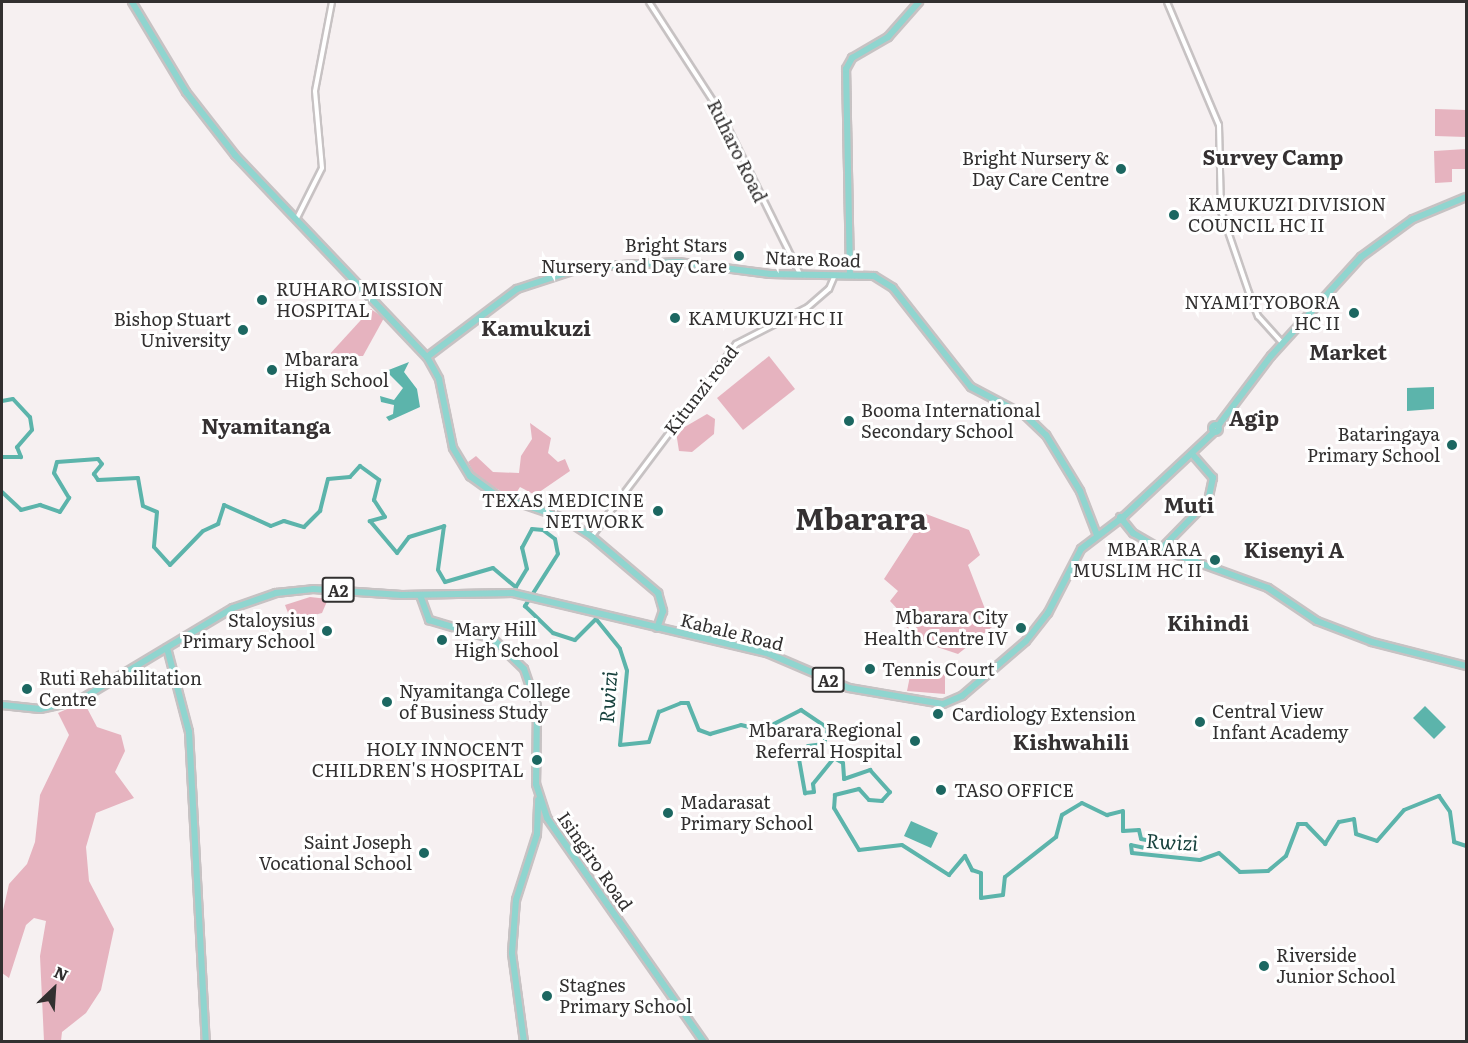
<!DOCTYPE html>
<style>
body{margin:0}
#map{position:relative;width:1468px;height:1043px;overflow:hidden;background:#f6f0f1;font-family:Literata,serif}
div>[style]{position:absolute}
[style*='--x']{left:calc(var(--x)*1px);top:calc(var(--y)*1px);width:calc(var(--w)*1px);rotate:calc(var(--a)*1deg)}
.green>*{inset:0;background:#e6b3bf}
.water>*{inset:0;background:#5cb4ab}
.river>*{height:4px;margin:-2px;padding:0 2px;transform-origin:2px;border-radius:2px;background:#5cb4ab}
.roads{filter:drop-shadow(2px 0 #c7c2c3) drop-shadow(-2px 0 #c7c2c3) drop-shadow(0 2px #c7c2c3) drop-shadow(0 -2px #c7c2c3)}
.minor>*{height:4px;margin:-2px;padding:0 2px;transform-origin:2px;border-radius:2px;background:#fff}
.major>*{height:6px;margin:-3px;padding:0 3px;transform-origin:3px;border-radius:3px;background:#8fd5cf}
.major>.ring{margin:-3px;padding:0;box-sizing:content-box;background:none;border:6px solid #8fd5cf;border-radius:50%}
.dots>*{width:16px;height:16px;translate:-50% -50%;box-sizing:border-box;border:3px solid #fff;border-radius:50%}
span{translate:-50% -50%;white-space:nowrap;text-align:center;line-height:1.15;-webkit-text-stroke:6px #fff;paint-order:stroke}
.shield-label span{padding:2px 4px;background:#fff;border:2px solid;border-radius:4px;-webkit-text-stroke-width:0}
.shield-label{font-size:16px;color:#323030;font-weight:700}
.street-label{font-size:18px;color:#323030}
.poi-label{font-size:18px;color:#323030}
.right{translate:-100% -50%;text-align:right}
.left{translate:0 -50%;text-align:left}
.water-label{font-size:20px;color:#18423e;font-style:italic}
.quarter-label{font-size:21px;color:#353132;font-weight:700}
.town-label{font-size:30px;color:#353132;font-weight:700}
.frame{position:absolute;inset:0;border:3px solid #323030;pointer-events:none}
.north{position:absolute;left:24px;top:959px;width:60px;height:60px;-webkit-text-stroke:4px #fff;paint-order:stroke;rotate:25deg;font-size:16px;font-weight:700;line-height:24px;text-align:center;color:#323030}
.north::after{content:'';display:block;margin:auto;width:21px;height:27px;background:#323030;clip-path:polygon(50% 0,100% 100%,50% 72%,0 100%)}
</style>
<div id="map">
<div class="green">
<i style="clip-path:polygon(1435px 109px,1466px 110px,1466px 137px,1435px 136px)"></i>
<i style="clip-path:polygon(1466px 149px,1466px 169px,1452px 169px,1452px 182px,1435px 183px,1434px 151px)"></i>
<i style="clip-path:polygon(371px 309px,384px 318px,363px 356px,328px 356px)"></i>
<i style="clip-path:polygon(769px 356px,795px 389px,743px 430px,717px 398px)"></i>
<i style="clip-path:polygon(707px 414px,715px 419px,714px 434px,692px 452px,679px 451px,676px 432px)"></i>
<i style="clip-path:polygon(530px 423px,551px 438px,548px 453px,558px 462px,565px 459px,570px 471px,535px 495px,520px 487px,513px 498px,476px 477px,468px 462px,476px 456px,493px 472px,519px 473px,521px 456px,532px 439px)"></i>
<i style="clip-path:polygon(926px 514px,969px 530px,980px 555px,968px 565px,992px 627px,958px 654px,925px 643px,898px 620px,903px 615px,890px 601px,898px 591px,884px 579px)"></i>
<i style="clip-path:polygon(310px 597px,328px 599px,322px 613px,291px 621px,285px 605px)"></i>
<i style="clip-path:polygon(911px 671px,945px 674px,945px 694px,907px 691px)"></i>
<i style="clip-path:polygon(76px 705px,87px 708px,97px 727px,121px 735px,125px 751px,115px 772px,134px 798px,96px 813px,86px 847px,89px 881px,114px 929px,101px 990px,86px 1013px,62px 1032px,61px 1041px,44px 1041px,40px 956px,46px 921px,34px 918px,26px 925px,9px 978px,2px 973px,2px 915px,9px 884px,27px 864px,35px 842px,40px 795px,69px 735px,58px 713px)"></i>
</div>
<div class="water">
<i style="clip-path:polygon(409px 362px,404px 372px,417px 389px,420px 407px,389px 421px,386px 417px,393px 414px,394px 405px,381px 402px,380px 396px,394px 400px,403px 388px,386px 371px)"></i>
<i style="clip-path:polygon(1434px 387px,1434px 409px,1407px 411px,1407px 388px)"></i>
<i style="clip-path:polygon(1425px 706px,1446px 727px,1434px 739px,1413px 718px)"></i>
<i style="clip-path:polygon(911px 821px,938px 833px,931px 848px,904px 836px)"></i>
</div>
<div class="river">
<i style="--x:2;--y:401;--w:11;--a:-10"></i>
<i style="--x:13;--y:399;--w:25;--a:47"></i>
<i style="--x:30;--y:417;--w:13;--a:81"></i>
<i style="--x:32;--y:430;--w:23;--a:131"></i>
<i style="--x:17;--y:447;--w:11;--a:68"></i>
<i style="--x:21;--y:457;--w:19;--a:180"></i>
<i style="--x:2;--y:492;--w:26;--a:43"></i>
<i style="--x:21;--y:510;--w:20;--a:-15"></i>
<i style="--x:40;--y:505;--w:21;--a:19"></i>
<i style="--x:60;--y:512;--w:17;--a:-57"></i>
<i style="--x:69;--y:498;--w:29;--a:-121"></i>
<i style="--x:54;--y:473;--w:11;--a:-75"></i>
<i style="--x:57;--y:462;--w:41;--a:-4.2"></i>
<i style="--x:98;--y:459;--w:6;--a:51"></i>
<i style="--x:102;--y:464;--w:13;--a:129"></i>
<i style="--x:94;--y:474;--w:7;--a:56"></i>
<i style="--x:98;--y:480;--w:40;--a:-2.9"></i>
<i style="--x:138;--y:478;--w:28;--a:80"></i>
<i style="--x:143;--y:506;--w:15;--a:23"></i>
<i style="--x:157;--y:512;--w:35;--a:95"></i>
<i style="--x:154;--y:547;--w:24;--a:48"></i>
<i style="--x:170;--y:565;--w:47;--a:-45.9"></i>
<i style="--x:203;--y:531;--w:17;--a:-25"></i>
<i style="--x:218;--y:524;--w:20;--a:-72"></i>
<i style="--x:224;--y:505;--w:51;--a:24.1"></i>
<i style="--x:271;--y:526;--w:14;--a:-21"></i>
<i style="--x:284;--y:521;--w:21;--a:17"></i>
<i style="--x:304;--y:527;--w:23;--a:-45"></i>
<i style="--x:320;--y:511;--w:33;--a:-76"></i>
<i style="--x:328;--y:479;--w:22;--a:-5"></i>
<i style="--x:350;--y:477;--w:15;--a:-48"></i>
<i style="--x:360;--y:466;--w:24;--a:36"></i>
<i style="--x:379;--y:480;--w:21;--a:104"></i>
<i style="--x:374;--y:500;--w:20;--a:57"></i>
<i style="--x:385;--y:517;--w:16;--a:165"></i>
<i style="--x:370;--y:521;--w:42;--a:49.8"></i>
<i style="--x:397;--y:553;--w:20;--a:-53"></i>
<i style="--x:409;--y:537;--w:37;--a:-17"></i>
<i style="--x:444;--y:526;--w:44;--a:97.8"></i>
<i style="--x:438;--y:570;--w:14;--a:60"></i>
<i style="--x:445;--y:582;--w:50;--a:-16.3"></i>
<i style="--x:493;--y:568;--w:30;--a:40"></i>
<i style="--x:516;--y:587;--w:21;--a:-59"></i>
<i style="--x:527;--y:569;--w:22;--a:-103"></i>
<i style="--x:522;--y:548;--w:21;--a:-62"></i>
<i style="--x:532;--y:529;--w:11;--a:5"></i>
<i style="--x:543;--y:530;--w:15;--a:37"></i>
<i style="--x:555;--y:539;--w:15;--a:79"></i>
<i style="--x:558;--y:554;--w:62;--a:122.4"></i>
<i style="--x:525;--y:606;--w:39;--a:44"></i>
<i style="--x:553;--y:633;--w:23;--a:18"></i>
<i style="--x:575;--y:640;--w:30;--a:-45"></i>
<i style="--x:596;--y:619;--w:38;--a:51"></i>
<i style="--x:620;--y:649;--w:23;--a:72"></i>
<i style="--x:627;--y:671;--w:74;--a:95.4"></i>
<i style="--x:620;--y:745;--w:29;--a:-6"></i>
<i style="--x:649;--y:742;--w:32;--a:-72"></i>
<i style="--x:659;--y:712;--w:24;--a:-22"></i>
<i style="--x:681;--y:703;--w:7;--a:0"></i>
<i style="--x:688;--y:703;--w:29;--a:68"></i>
<i style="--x:699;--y:730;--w:12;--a:20"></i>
<i style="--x:710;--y:734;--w:32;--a:-16"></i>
<i style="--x:741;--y:725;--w:22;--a:13"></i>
<i style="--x:762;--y:730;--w:44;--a:-27.1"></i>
<i style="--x:801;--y:710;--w:32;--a:34"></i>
<i style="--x:828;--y:728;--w:16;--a:104"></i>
<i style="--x:824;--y:744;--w:16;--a:173"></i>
<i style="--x:808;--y:746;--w:16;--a:125"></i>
<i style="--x:799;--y:759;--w:35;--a:80"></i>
<i style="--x:805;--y:793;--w:9;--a:-6"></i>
<i style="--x:814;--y:792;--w:8;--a:-97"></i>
<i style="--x:813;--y:784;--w:33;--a:-51"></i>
<i style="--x:834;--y:758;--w:10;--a:29"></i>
<i style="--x:843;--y:763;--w:16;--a:86"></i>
<i style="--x:844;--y:779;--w:28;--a:-19"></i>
<i style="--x:870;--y:770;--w:30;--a:48"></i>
<i style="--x:890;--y:792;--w:12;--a:132"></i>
<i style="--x:882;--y:801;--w:13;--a:-176"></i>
<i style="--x:869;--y:800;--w:15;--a:-132"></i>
<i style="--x:859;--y:789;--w:25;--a:166"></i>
<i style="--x:835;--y:795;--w:13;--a:94"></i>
<i style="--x:834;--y:808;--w:49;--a:59.2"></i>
<i style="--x:859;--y:850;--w:43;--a:-6.6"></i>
<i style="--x:902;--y:845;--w:56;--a:32.6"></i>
<i style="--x:949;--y:875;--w:25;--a:-50"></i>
<i style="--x:965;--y:856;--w:16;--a:63"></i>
<i style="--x:972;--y:870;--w:9;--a:18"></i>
<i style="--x:981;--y:873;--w:25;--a:90"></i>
<i style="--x:981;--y:898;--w:22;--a:-8"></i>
<i style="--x:1003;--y:895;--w:18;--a:-84"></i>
<i style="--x:1005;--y:877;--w:65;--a:-38.1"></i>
<i style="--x:1056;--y:837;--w:23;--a:-75"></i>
<i style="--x:1062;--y:815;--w:23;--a:-31"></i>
<i style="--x:1082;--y:803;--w:28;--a:26"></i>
<i style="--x:1107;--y:815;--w:16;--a:-14"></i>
<i style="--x:1123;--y:811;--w:20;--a:90"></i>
<i style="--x:1123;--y:831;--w:16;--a:-4"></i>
<i style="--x:1139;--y:830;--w:9;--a:77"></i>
<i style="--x:1141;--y:839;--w:16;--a:11"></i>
<i style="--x:1157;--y:842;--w:13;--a:153"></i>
<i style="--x:1145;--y:848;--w:14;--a:-168"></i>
<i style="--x:1131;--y:845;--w:8;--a:83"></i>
<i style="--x:1132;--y:853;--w:68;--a:5.9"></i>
<i style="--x:1200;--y:860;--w:20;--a:-20"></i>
<i style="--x:1219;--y:853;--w:28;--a:42"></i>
<i style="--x:1240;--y:872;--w:28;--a:-2"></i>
<i style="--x:1268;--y:871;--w:23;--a:-40"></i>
<i style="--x:1286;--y:856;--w:34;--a:-69"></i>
<i style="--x:1298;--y:824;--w:8;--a:0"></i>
<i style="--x:1306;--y:824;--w:28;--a:46"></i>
<i style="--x:1325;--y:844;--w:26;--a:-58"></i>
<i style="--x:1339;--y:822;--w:15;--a:-11"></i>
<i style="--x:1354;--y:819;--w:15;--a:82"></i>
<i style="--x:1356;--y:834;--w:22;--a:18"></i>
<i style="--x:1377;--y:841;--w:41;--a:-48.9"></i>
<i style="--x:1404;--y:810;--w:38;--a:-22"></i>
<i style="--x:1439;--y:796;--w:19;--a:55"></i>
<i style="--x:1450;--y:812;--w:30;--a:82"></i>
<i style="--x:1454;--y:842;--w:13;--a:18"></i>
</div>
<div class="roads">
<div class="minor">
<i style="--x:649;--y:2;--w:129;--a:57.1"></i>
<i style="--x:719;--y:110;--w:183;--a:63.7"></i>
<i style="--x:1167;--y:2;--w:134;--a:67.1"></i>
<i style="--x:1219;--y:125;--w:86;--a:88.7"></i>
<i style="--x:1221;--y:211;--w:87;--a:71.1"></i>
<i style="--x:1249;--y:293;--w:25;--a:69"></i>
<i style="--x:1258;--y:316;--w:36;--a:48"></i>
<i style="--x:296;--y:220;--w:58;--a:-63.4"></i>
<i style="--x:322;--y:168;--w:77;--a:-95.2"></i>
<i style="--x:315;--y:91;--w:91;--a:-79.2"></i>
<i style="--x:592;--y:536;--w:240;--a:-53.1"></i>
<i style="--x:736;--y:344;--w:81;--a:-27.2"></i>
<i style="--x:808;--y:307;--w:28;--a:-41"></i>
<i style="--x:829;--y:289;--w:15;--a:-67"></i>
</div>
<div class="major">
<i style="--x:132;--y:2;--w:105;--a:59"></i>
<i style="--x:186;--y:92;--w:80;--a:52.1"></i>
<i style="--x:235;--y:155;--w:279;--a:46.5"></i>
<i style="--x:427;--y:357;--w:25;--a:61"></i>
<i style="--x:439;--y:379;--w:70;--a:78.5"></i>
<i style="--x:453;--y:448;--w:33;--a:59"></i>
<i style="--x:470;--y:476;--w:32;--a:36"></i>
<i style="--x:496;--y:495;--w:71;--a:18.9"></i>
<i style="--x:563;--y:518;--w:35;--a:33"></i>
<i style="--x:592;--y:537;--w:87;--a:40.3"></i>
<i style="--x:658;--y:593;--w:19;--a:74"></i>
<i style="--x:663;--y:611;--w:18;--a:109"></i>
<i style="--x:850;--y:275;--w:206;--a:-91.1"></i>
<i style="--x:846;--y:69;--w:13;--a:-61"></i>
<i style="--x:852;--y:58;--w:42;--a:-30.3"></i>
<i style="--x:888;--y:37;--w:47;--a:-48.5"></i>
<i style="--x:427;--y:357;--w:113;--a:-37.1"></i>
<i style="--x:517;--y:289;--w:71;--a:-18.2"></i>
<i style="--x:584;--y:267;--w:94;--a:-3"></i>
<i style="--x:678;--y:262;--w:93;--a:7.4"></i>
<i style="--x:770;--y:274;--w:104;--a:1.1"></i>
<i style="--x:874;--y:276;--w:22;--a:32"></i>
<i style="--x:893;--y:288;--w:126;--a:51.8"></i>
<i style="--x:971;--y:387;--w:62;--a:27.8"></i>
<i style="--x:1026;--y:416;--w:28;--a:44"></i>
<i style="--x:1046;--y:435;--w:66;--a:58.7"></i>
<i style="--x:1080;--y:491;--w:47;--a:68.9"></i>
<i class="ring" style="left:1211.5px;top:424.5px;width:1px;height:1px"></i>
<i style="--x:1218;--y:426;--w:88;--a:-52.9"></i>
<i style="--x:1271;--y:356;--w:134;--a:-47.7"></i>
<i style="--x:1361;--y:257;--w:64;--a:-36.2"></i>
<i style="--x:1413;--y:219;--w:57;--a:-22.5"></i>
<i style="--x:1120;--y:517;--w:21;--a:51"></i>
<i style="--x:1133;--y:533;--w:32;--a:30"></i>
<i style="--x:1161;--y:549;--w:114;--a:20"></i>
<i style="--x:1268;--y:588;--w:59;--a:34"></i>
<i style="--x:1317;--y:621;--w:59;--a:20.9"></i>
<i style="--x:1372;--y:642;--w:97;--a:14.3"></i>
<i style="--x:1120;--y:520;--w:129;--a:-43.1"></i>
<i style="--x:1161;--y:549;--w:67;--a:-45.6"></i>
<i style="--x:1208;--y:501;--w:24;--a:-78"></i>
<i style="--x:1213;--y:478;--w:29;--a:-131"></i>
<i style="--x:420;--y:595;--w:27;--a:70"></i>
<i style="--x:429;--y:620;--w:67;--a:16.5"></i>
<i style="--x:493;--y:639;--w:43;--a:44.1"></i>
<i style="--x:524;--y:669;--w:39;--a:71"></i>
<i style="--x:537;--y:706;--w:78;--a:90.7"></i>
<i style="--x:536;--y:784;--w:36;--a:72"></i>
<i style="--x:547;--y:818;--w:274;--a:55"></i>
<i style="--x:167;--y:648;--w:87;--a:75.3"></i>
<i style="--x:189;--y:732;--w:310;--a:86.9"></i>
<i style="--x:2;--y:705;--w:38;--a:6"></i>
<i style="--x:40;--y:709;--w:39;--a:-12"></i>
<i style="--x:78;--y:701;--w:181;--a:-31"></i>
<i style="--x:233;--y:608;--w:46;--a:-19.2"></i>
<i style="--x:276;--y:593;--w:37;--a:-6"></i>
<i style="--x:313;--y:589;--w:89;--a:3.9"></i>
<i style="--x:402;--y:595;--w:111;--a:-1"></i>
<i style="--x:513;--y:593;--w:261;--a:13.3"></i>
<i style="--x:767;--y:653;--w:89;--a:23.1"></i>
<i style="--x:849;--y:688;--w:95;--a:9.7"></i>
<i style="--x:943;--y:704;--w:21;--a:-23"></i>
<i style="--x:962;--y:696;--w:84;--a:-40.7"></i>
<i style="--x:1026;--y:641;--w:36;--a:-52"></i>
<i style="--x:1048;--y:613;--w:72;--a:-62.7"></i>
<i style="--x:1081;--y:549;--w:53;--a:-37.3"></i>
<i style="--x:524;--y:1042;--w:90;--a:-97.7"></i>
<i style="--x:512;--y:953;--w:53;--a:-85.7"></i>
<i style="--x:516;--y:900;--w:69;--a:-72.3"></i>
<i style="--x:537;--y:834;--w:34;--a:-88"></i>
</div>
</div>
<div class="dots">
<i style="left:1121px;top:169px;background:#1c6761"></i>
<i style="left:1174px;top:215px;background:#1c6761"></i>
<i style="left:739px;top:256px;background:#1c6761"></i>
<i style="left:262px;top:300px;background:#1c6761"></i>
<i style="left:1354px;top:313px;background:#1c6761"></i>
<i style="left:675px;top:318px;background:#1c6761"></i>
<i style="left:243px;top:330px;background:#1c6761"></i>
<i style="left:272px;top:370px;background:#1c6761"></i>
<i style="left:849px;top:421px;background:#1c6761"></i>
<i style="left:1452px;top:445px;background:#1c6761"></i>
<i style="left:658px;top:511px;background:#1c6761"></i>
<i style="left:1215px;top:560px;background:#1c6761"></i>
<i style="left:1021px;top:628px;background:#1c6761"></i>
<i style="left:327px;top:631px;background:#1c6761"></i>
<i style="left:442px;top:640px;background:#1c6761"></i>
<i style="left:870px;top:669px;background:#1c6761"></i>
<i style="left:27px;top:689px;background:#1c6761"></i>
<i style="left:387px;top:702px;background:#1c6761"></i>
<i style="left:938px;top:714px;background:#1c6761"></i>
<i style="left:1200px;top:722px;background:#1c6761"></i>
<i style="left:915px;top:741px;background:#1c6761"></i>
<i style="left:537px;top:760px;background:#1c6761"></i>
<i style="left:941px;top:790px;background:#1c6761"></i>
<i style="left:668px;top:813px;background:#1c6761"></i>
<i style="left:424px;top:853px;background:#1c6761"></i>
<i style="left:1264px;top:966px;background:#1c6761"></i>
<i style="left:547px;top:996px;background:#1c6761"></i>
</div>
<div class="shield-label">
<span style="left:338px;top:590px">A2</span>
<span style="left:828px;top:680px">A2</span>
</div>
<div class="street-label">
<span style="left:737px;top:151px;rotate:64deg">Ruharo Road</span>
<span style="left:813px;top:259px;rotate:2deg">Ntare Road</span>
<span style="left:701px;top:390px;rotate:-52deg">Kitunzi road</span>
<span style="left:732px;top:632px;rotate:14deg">Kabale Road</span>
<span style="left:595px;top:861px;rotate:55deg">Isingiro Road</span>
</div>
<div class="poi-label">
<span class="right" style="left:1109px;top:169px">Bright Nursery &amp;<br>Day Care Centre</span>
<span class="left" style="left:1188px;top:215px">KAMUKUZI DIVISION<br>COUNCIL HC II</span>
<span class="right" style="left:727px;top:256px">Bright Stars<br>Nursery and Day Care</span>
<span class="left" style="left:276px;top:300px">RUHARO MISSION<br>HOSPITAL</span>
<span class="right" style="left:1340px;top:313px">NYAMITYOBORA<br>HC II</span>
<span class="left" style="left:688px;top:318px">KAMUKUZI HC II</span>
<span class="right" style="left:231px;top:330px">Bishop Stuart<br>University</span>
<span class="left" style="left:284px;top:370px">Mbarara<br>High School</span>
<span class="left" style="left:861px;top:421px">Booma International<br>Secondary School</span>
<span class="right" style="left:1440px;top:445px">Bataringaya<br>Primary School</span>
<span class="right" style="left:644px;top:511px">TEXAS MEDICINE<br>NETWORK</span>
<span class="right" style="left:1202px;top:560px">MBARARA<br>MUSLIM HC II</span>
<span class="right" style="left:1008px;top:628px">Mbarara City<br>Health Centre IV</span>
<span class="right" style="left:315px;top:631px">Staloysius<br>Primary School</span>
<span class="left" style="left:454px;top:640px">Mary Hill<br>High School</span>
<span class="left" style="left:882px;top:669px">Tennis Court</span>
<span class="left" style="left:39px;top:689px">Ruti Rehabilitation<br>Centre</span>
<span class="left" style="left:399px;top:702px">Nyamitanga College<br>of Business Study</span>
<span class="left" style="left:1212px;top:722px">Central View<br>Infant Academy</span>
<span class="left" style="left:952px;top:714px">Cardiology Extension</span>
<span class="right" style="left:902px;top:741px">Mbarara Regional<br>Referral Hospital</span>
<span class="right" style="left:524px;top:760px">HOLY INNOCENT<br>CHILDREN'S HOSPITAL</span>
<span class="left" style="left:954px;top:790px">TASO OFFICE</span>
<span class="left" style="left:680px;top:813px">Madarasat<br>Primary School</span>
<span class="right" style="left:412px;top:853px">Saint Joseph<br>Vocational School</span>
<span class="left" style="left:1276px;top:966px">Riverside<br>Junior School</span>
<span class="left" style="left:559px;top:996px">Stagnes<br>Primary School</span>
</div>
<div class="water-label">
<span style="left:607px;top:697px;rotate:-86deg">Rwizi</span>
<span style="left:1172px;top:841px;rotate:3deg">Rwizi</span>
</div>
<div class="quarter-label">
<span style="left:1273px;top:156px">Survey Camp</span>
<span style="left:536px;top:327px">Kamukuzi</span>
<span style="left:1348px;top:351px">Market</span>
<span style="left:1254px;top:417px">Agip</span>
<span style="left:266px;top:425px">Nyamitanga</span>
<span style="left:1189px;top:504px">Muti</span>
<span style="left:1294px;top:549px">Kisenyi A</span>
<span style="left:1208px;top:622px">Kihindi</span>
<span style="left:1071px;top:741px">Kishwahili</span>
</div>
<div class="town-label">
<span style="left:861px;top:517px">Mbarara</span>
</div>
<div class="frame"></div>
<div class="north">N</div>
</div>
